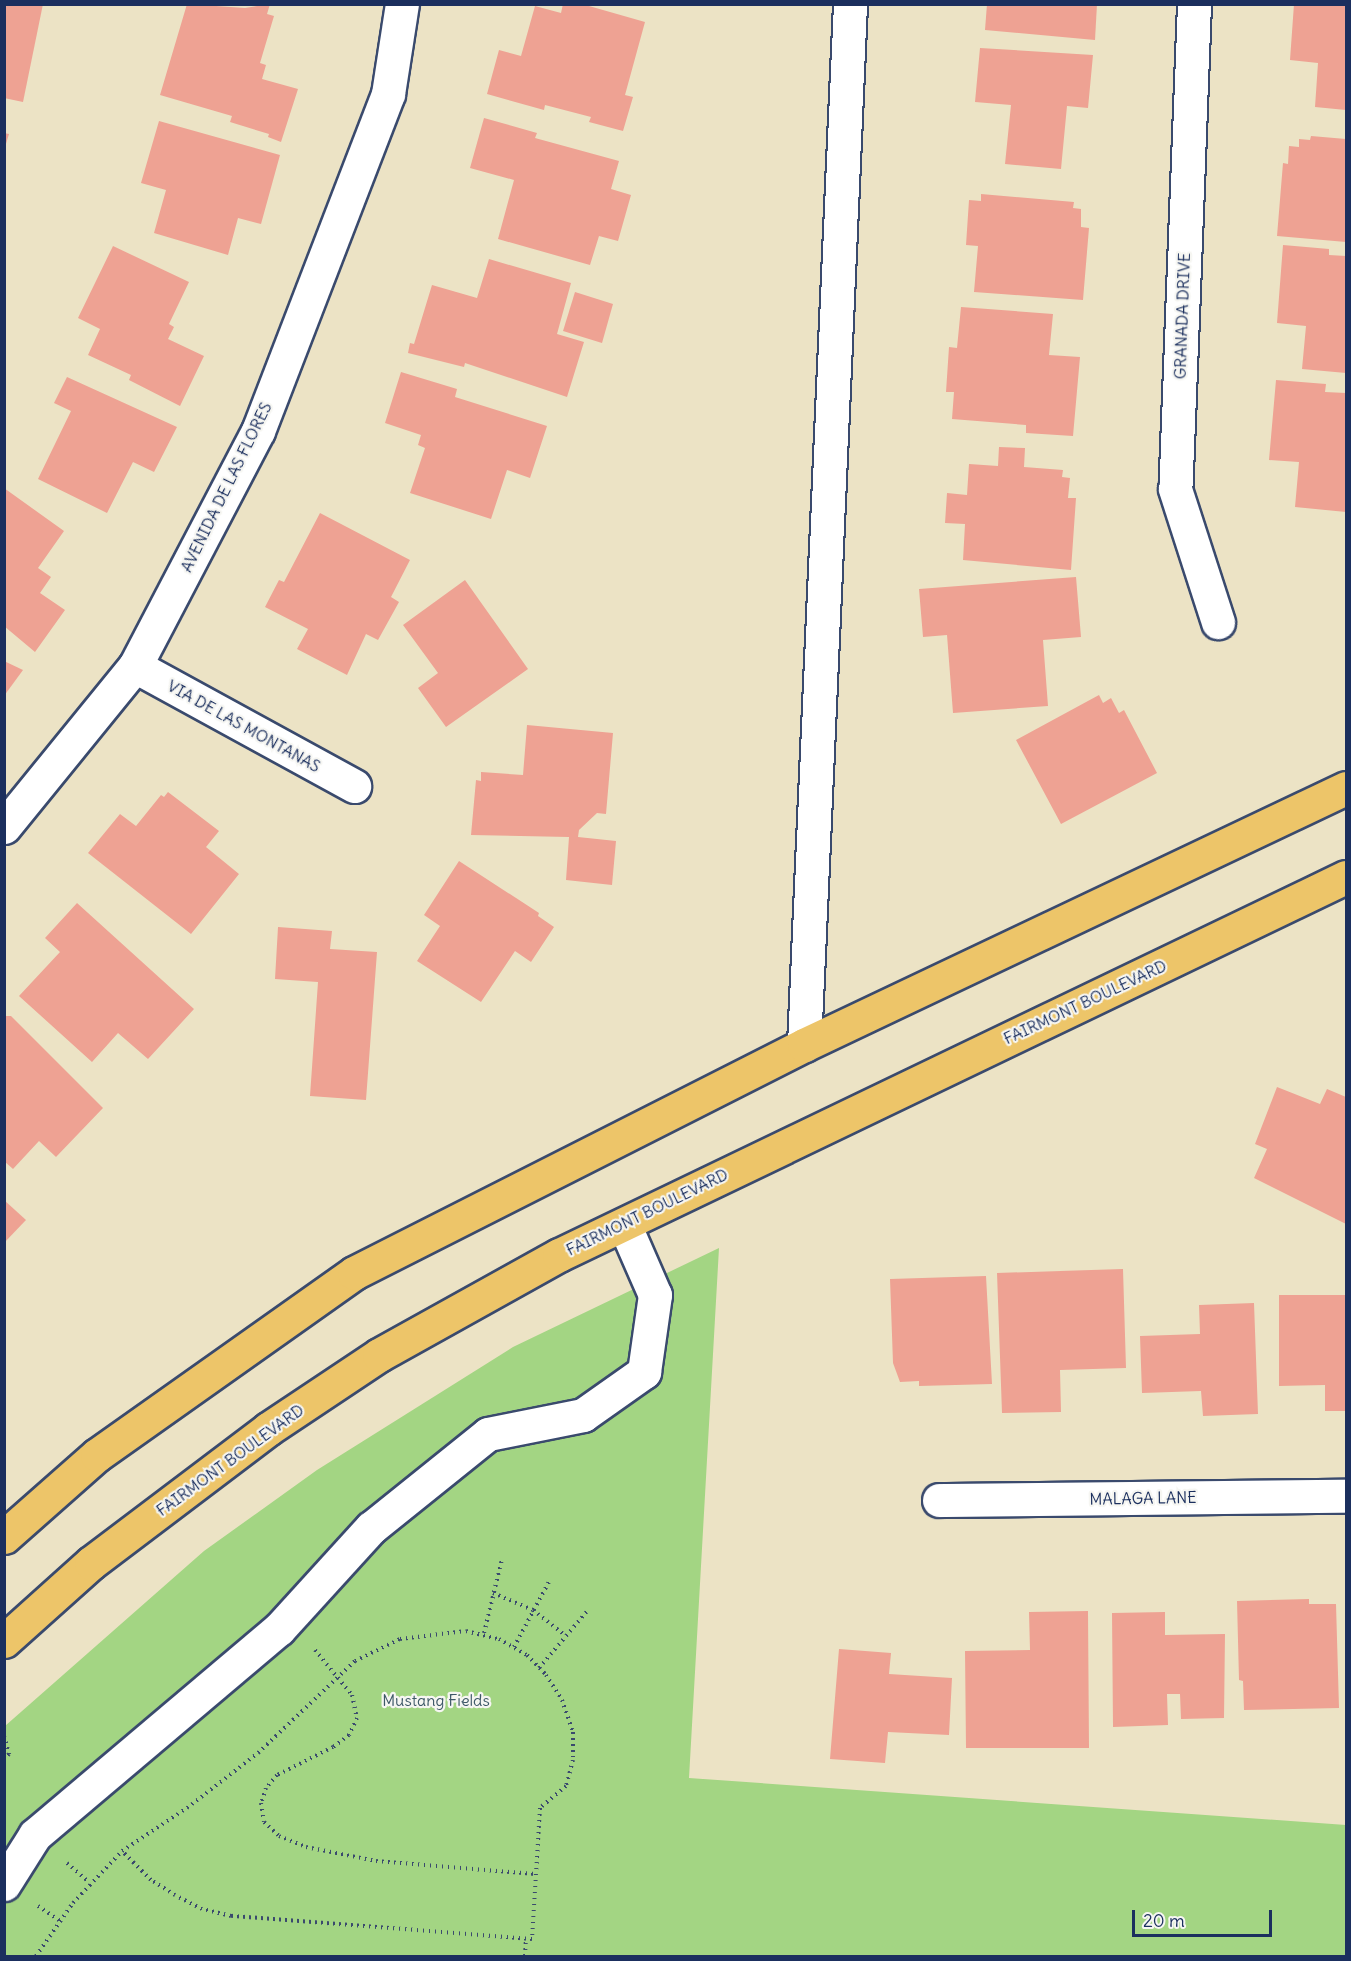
<!DOCTYPE html>
<style>
body{margin:0}
#map{position:relative;width:1351px;height:1961px;overflow:hidden;background:#ece3c5;font-family:Delius,sans-serif}
div>[style]{position:absolute}
[style*='--x']{left:calc(var(--x)*1px);top:calc(var(--y)*1px);width:calc(var(--w)*1px);rotate:calc(var(--a)*1deg)}
.green>*{inset:0;background:#a3d583}
.building>*{inset:0;background:#eea293}
.path>*{height:4px;margin-top:-2px;transform-origin:0;background:repeating-linear-gradient(90deg,#3a4a6d 0 1.5px,transparent 0 6px)}
.roads{filter:drop-shadow(2px 0 #3a4a6d) drop-shadow(-2px 0 #3a4a6d) drop-shadow(0 2px #3a4a6d) drop-shadow(0 -2px #3a4a6d)}
.minor>*{height:33px;margin:-16.5px;padding:0 16.5px;transform-origin:16.5px;border-radius:16.5px;background:#fff}
.major>*{height:33px;margin:-16.5px;padding:0 16.5px;transform-origin:16.5px;border-radius:16.5px;background:#edc569}
span{translate:-50% -50%;white-space:nowrap;text-align:center;line-height:1.15;-webkit-text-stroke:4.5px #f6f6f2;paint-order:stroke}
.street-label{font-size:16px;color:#1b2f5e}
.park-label{font-size:16px;color:#3d5867}
.frame{position:absolute;inset:0;border:6px solid #1b2f5e;pointer-events:none}
.scale{position:absolute;left:1132px;top:1910px;width:140px;height:27px;box-sizing:border-box;border:3px solid #1b2f5e;border-top:0;padding-left:8px;font-size:18px;line-height:21px;white-space:nowrap;color:#1b2f5e;-webkit-text-stroke:4px #f6f6f2;paint-order:stroke}
</style>
<div id="map">
<div class="green">
<i style="clip-path:polygon(719px 1248px,689px 1778px,1346px 1825px,1346px 1956px,5px 1956px,5px 1726px,204px 1551px,317px 1470px,513px 1347px)"></i>
</div>
<div class="building">
<i style="clip-path:polygon(4px 4px,43px 4px,23px 102px,4px 98px)"></i>
<i style="clip-path:polygon(187px 4px,245px 8px,270px 4px,267px 14px,274px 16px,260px 63px,266px 65px,262px 79px,298px 89px,281px 142px,268px 137px,269px 134px,230px 122px,232px 116px,160px 95px)"></i>
<i style="clip-path:polygon(563px 4px,582px 4px,645px 22px,625px 95px,633px 97px,623px 131px,589px 122px,591px 117px,545px 105px,544px 110px,487px 94px,499px 50px,521px 56px,535px 6px,561px 13px)"></i>
<i style="clip-path:polygon(987px 4px,1097px 4px,1095px 40px,985px 30px)"></i>
<i style="clip-path:polygon(1294px 4px,1346px 4px,1346px 110px,1315px 107px,1318px 63px,1290px 60px)"></i>
<i style="clip-path:polygon(980px 48px,1093px 55px,1088px 108px,1067px 106px,1061px 169px,1005px 164px,1011px 105px,975px 102px)"></i>
<i style="clip-path:polygon(484px 118px,537px 133px,535px 138px,619px 161px,611px 189px,631px 195px,618px 241px,599px 236px,590px 265px,498px 239px,514px 180px,470px 168px)"></i>
<i style="clip-path:polygon(159px 121px,280px 155px,261px 224px,238px 218px,228px 255px,154px 233px,166px 190px,141px 183px)"></i>
<i style="clip-path:polygon(4px 133px,9px 134px,5px 147px,4px 147px)"></i>
<i style="clip-path:polygon(1311px 136px,1346px 139px,1346px 242px,1277px 236px,1283px 163px,1288px 164px,1289px 146px,1299px 147px,1299px 139px,1310px 140px)"></i>
<i style="clip-path:polygon(981px 194px,1074px 202px,1073px 208px,1081px 209px,1081px 227px,1089px 228px,1083px 300px,974px 292px,978px 246px,966px 245px,969px 200px,981px 201px)"></i>
<i style="clip-path:polygon(1283px 245px,1329px 249px,1329px 255px,1346px 256px,1346px 373px,1302px 369px,1306px 326px,1277px 323px)"></i>
<i style="clip-path:polygon(113px 246px,189px 282px,169px 324px,174px 327px,168px 339px,204px 356px,180px 406px,129px 380px,131px 375px,88px 355px,100px 329px,78px 318px)"></i>
<i style="clip-path:polygon(489px 259px,571px 283px,557px 334px,584px 342px,567px 397px,465px 363px,464px 367px,408px 353px,410px 343px,414px 344px,432px 285px,477px 298px)"></i>
<i style="clip-path:polygon(575px 292px,613px 304px,602px 343px,563px 331px)"></i>
<i style="clip-path:polygon(961px 307px,1053px 314px,1049px 355px,1080px 357px,1073px 436px,1026px 433px,1026px 425px,952px 419px,954px 392px,946px 392px,949px 347px,957px 348px)"></i>
<i style="clip-path:polygon(401px 372px,457px 389px,455px 397px,547px 426px,530px 478px,507px 470px,491px 519px,410px 493px,425px 448px,418px 445px,421px 435px,385px 423px)"></i>
<i style="clip-path:polygon(67px 377px,177px 427px,154px 472px,133px 462px,107px 513px,38px 479px,71px 411px,54px 403px)"></i>
<i style="clip-path:polygon(1276px 380px,1326px 384px,1325px 392px,1346px 393px,1346px 512px,1295px 507px,1299px 462px,1269px 460px)"></i>
<i style="clip-path:polygon(999px 447px,1025px 448px,1024px 467px,1063px 470px,1062px 477px,1070px 478px,1068px 498px,1076px 498px,1071px 570px,963px 560px,965px 524px,945px 523px,947px 493px,967px 495px,969px 464px,998px 466px)"></i>
<i style="clip-path:polygon(4px 488px,64px 531px,38px 568px,51px 577px,40px 593px,65px 610px,35px 652px,4px 626px)"></i>
<i style="clip-path:polygon(320px 513px,410px 560px,391px 597px,399px 602px,378px 640px,366px 634px,347px 675px,297px 649px,308px 629px,265px 607px,279px 580px,284px 582px)"></i>
<i style="clip-path:polygon(1076px 577px,1081px 637px,1043px 640px,1048px 706px,953px 713px,947px 635px,923px 637px,919px 589px)"></i>
<i style="clip-path:polygon(465px 580px,528px 669px,446px 727px,418px 688px,438px 673px,403px 625px)"></i>
<i style="clip-path:polygon(4px 661px,23px 670px,4px 696px)"></i>
<i style="clip-path:polygon(1099px 695px,1103px 703px,1111px 698px,1119px 713px,1124px 710px,1157px 773px,1061px 824px,1016px 740px)"></i>
<i style="clip-path:polygon(527px 725px,613px 733px,606px 814px,597px 813px,579px 830px,578px 837px,616px 841px,612px 885px,566px 880px,569px 837px,471px 835px,476px 780px,481px 781px,481px 772px,523px 775px)"></i>
<i style="clip-path:polygon(168px 792px,219px 831px,206px 847px,239px 874px,191px 934px,88px 853px,120px 814px,136px 826px,161px 795px,164px 797px)"></i>
<i style="clip-path:polygon(459px 861px,539px 913px,538px 916px,554px 927px,531px 962px,515px 951px,481px 1002px,417px 961px,440px 926px,424px 915px)"></i>
<i style="clip-path:polygon(77px 903px,194px 1009px,148px 1059px,118px 1033px,92px 1062px,19px 996px,60px 952px,45px 938px)"></i>
<i style="clip-path:polygon(278px 927px,332px 931px,330px 949px,377px 952px,366px 1100px,310px 1096px,318px 982px,275px 979px)"></i>
<i style="clip-path:polygon(4px 1016px,11px 1016px,103px 1108px,56px 1157px,39px 1141px,13px 1169px,4px 1161px)"></i>
<i style="clip-path:polygon(1277px 1087px,1320px 1104px,1327px 1089px,1346px 1097px,1346px 1224px,1254px 1178px,1267px 1149px,1255px 1144px)"></i>
<i style="clip-path:polygon(4px 1200px,26px 1220px,4px 1243px)"></i>
<i style="clip-path:polygon(1123px 1269px,1126px 1368px,1060px 1370px,1061px 1412px,1002px 1413px,997px 1273px)"></i>
<i style="clip-path:polygon(986px 1276px,992px 1384px,919px 1386px,919px 1381px,900px 1382px,893px 1363px,890px 1279px)"></i>
<i style="clip-path:polygon(1279px 1295px,1346px 1295px,1346px 1411px,1325px 1411px,1325px 1385px,1279px 1386px)"></i>
<i style="clip-path:polygon(1254px 1303px,1258px 1414px,1203px 1416px,1201px 1391px,1142px 1393px,1140px 1336px,1200px 1334px,1199px 1305px)"></i>
<i style="clip-path:polygon(1309px 1599px,1309px 1604px,1336px 1604px,1339px 1708px,1244px 1710px,1243px 1681px,1239px 1680px,1237px 1601px)"></i>
<i style="clip-path:polygon(1088px 1611px,1089px 1748px,966px 1748px,965px 1651px,1030px 1650px,1029px 1612px)"></i>
<i style="clip-path:polygon(1165px 1612px,1165px 1635px,1225px 1634px,1224px 1718px,1181px 1719px,1180px 1694px,1167px 1694px,1168px 1725px,1113px 1727px,1112px 1613px)"></i>
<i style="clip-path:polygon(839px 1649px,891px 1653px,889px 1674px,952px 1678px,949px 1735px,888px 1732px,885px 1763px,830px 1759px)"></i>
</div>
<div class="path">
<i style="--x:493;--y:1593;--w:43;--a:23"></i>
<i style="--x:533;--y:1610;--w:42;--a:38.2"></i>
<i style="--x:484;--y:1633;--w:76;--a:-76.3"></i>
<i style="--x:514;--y:1647;--w:76;--a:-61.8"></i>
<i style="--x:315;--y:1650;--w:58;--a:50.6"></i>
<i style="--x:352;--y:1695;--w:24;--a:78"></i>
<i style="--x:357;--y:1718;--w:19;--a:115"></i>
<i style="--x:349;--y:1735;--w:20;--a:143"></i>
<i style="--x:333;--y:1747;--w:63;--a:153.4"></i>
<i style="--x:277;--y:1775;--w:17;--a:130"></i>
<i style="--x:266;--y:1788;--w:16;--a:108"></i>
<i style="--x:261;--y:1803;--w:19;--a:81"></i>
<i style="--x:264;--y:1822;--w:21;--a:43"></i>
<i style="--x:279;--y:1836;--w:29;--a:22"></i>
<i style="--x:306;--y:1847;--w:71;--a:11.3"></i>
<i style="--x:376;--y:1861;--w:160;--a:4.7"></i>
<i style="--x:539;--y:1668;--w:76;--a:-49.8"></i>
<i style="--x:4;--y:1736;--w:19;--a:74"></i>
<i style="--x:9;--y:1754;--w:7;--a:135"></i>
<i style="--x:67;--y:1863;--w:30;--a:41"></i>
<i style="--x:38;--y:1906;--w:27;--a:34"></i>
<i style="--x:36;--y:1956;--w:65;--a:-55.1"></i>
<i style="--x:73;--y:1903;--w:71;--a:-46.7"></i>
<i style="--x:122;--y:1851;--w:78;--a:-33.5"></i>
<i style="--x:187;--y:1808;--w:90;--a:-37.8"></i>
<i style="--x:258;--y:1753;--w:134;--a:-43.5"></i>
<i style="--x:355;--y:1661;--w:50;--a:-26.1"></i>
<i style="--x:400;--y:1639;--w:66;--a:-6.9"></i>
<i style="--x:466;--y:1631;--w:34;--a:14"></i>
<i style="--x:499;--y:1639;--w:32;--a:30"></i>
<i style="--x:527;--y:1655;--w:28;--a:46"></i>
<i style="--x:546;--y:1675;--w:30;--a:57"></i>
<i style="--x:562;--y:1700;--w:34;--a:71"></i>
<i style="--x:573;--y:1732;--w:28;--a:90"></i>
<i style="--x:573;--y:1760;--w:27;--a:105"></i>
<i style="--x:566;--y:1786;--w:34;--a:140"></i>
<i style="--x:540;--y:1808;--w:131;--a:93.5"></i>
<i style="--x:532;--y:1939;--w:302;--a:-175.6"></i>
<i style="--x:231;--y:1916;--w:30;--a:-166"></i>
<i style="--x:202;--y:1909;--w:30;--a:-153"></i>
<i style="--x:175;--y:1895;--w:28;--a:-148"></i>
<i style="--x:151;--y:1880;--w:41;--a:-135"></i>
<i style="--x:525;--y:1956;--w:17;--a:-87"></i>
</div>
<div class="roads">
<div class="minor">
<i style="--x:1194;--y:4;--w:485;--a:92.2"></i>
<i style="--x:1175;--y:489;--w:140;--a:72.1"></i>
<i style="--x:135;--y:666;--w:250;--a:28.7"></i>
<i style="--x:4;--y:827;--w:208;--a:-50.9"></i>
<i style="--x:135;--y:666;--w:265;--a:-62.4"></i>
<i style="--x:258;--y:431;--w:361;--a:-68.9"></i>
<i style="--x:388;--y:94;--w:91;--a:-81.2"></i>
<i style="--x:804;--y:1045;--w:1042;--a:-87.47"></i>
<i style="--x:939;--y:1500;--w:407;--a:-0.6"></i>
<i style="--x:4;--y:1884;--w:58;--a:-57.7"></i>
<i style="--x:35;--y:1835;--w:319;--a:-40.2"></i>
<i style="--x:279;--y:1629;--w:137;--a:-47.7"></i>
<i style="--x:371;--y:1528;--w:150;--a:-38.8"></i>
<i style="--x:488;--y:1434;--w:97;--a:-11.3"></i>
<i style="--x:583;--y:1415;--w:75;--a:-35.2"></i>
<i style="--x:644;--y:1372;--w:78;--a:-81.9"></i>
<i style="--x:655;--y:1295;--w:77;--a:-113.6"></i>
</div>
<div class="major">
<i style="--x:4;--y:1537;--w:124;--a:-41.4"></i>
<i style="--x:97;--y:1455;--w:315;--a:-35.3"></i>
<i style="--x:354;--y:1273;--w:504;--a:-26.87"></i>
<i style="--x:804;--y:1045;--w:600;--a:-25.37"></i>
<i style="--x:4;--y:1641;--w:117;--a:-41.9"></i>
<i style="--x:91;--y:1563;--w:222;--a:-37.1"></i>
<i style="--x:268;--y:1429;--w:133;--a:-33.7"></i>
<i style="--x:379;--y:1355;--w:206;--a:-29.1"></i>
<i style="--x:559;--y:1255;--w:873;--a:-25.66"></i>
</div>
</div>
<div class="street-label">
<span style="left:1182px;top:316px;rotate:-88deg">GRANADA DRIVE</span>
<span style="left:226px;top:487px;rotate:-64deg">AVENIDA DE LAS FLORES</span>
<span style="left:244px;top:726px;rotate:29deg">VIA DE LAS MONTANAS</span>
<span style="left:1085px;top:1002px;rotate:-25deg">FAIRMONT BOULEVARD</span>
<span style="left:647px;top:1212px;rotate:-26deg">FAIRMONT BOULEVARD</span>
<span style="left:230px;top:1460px;rotate:-36deg">FAIRMONT BOULEVARD</span>
<span style="left:1143px;top:1498px;rotate:-1deg">MALAGA LANE</span>
</div>
<div class="park-label">
<span style="left:436px;top:1700px">Mustang Fields</span>
</div>
<div class="frame"></div>
<div class="scale">20 m</div>
</div>
